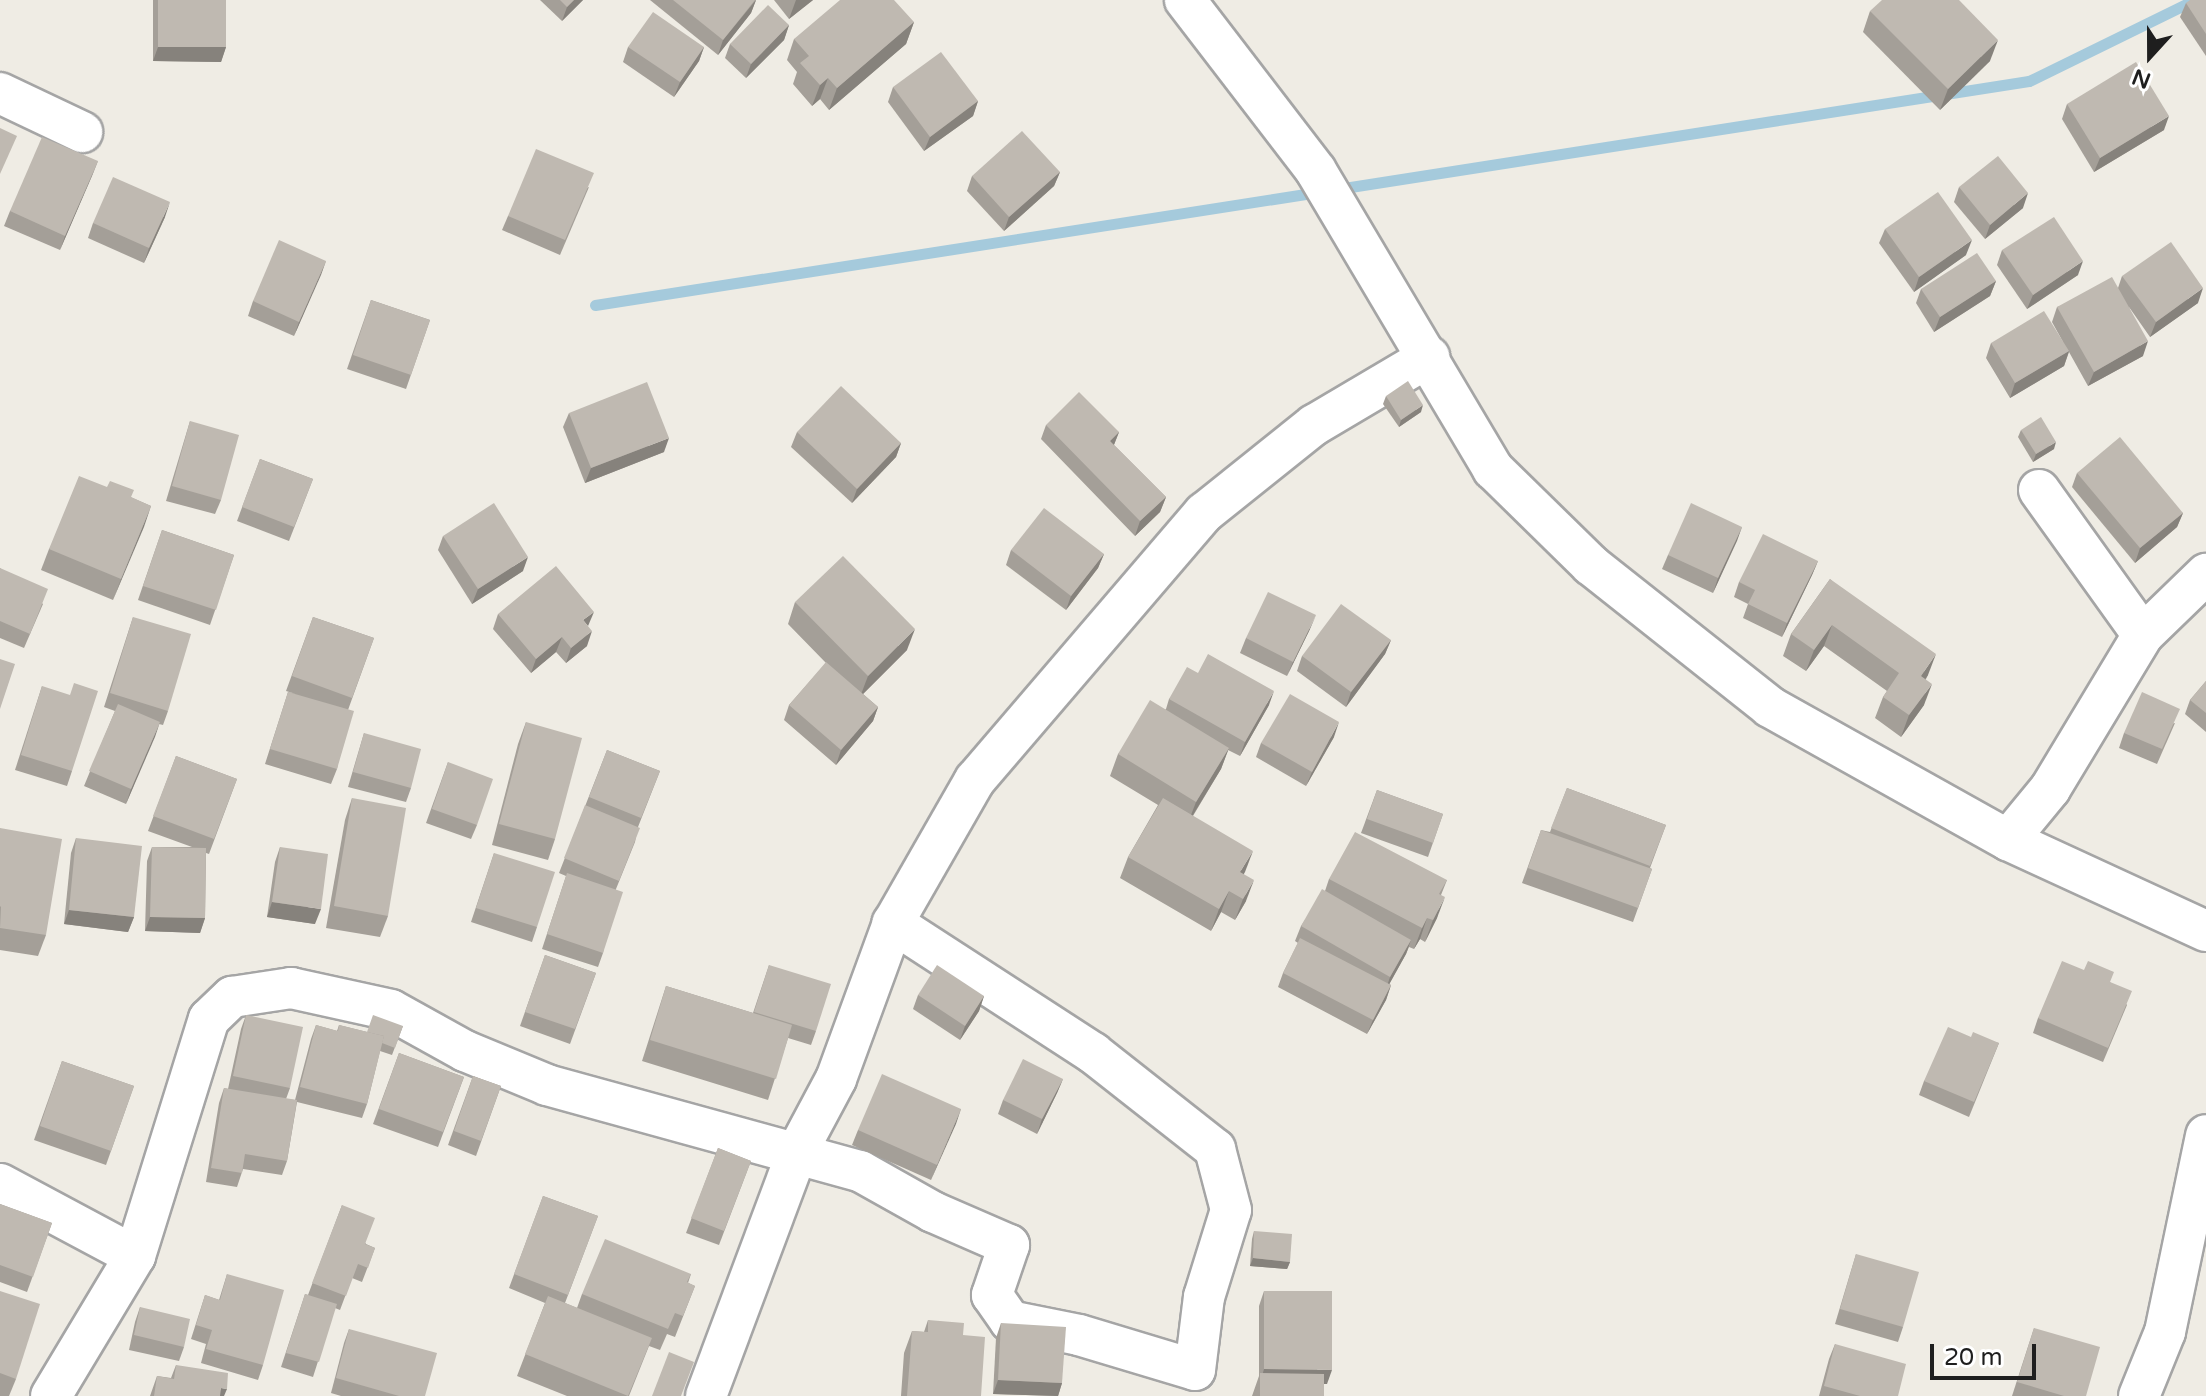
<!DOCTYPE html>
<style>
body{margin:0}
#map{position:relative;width:2206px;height:1396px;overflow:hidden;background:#efece4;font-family:"Varela Round",sans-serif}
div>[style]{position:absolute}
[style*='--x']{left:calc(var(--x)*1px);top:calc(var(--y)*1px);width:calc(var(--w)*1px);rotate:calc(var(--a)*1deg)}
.stream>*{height:11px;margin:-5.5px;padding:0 5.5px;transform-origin:5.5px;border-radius:5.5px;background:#a5cadc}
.roads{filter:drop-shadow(2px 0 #a5a5a5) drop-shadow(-2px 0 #a5a5a5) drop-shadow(0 2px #a5a5a5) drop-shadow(0 -2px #a5a5a5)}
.street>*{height:40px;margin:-20px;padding:0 20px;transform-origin:20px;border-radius:20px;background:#fff}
.wall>*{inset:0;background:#a49f98}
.shaded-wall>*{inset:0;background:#86827c}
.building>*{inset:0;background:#bfb9b1}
span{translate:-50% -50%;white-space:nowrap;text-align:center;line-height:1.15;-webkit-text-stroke:6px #fff;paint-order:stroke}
.north{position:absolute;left:2110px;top:16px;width:80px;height:80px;-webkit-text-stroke:6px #fff;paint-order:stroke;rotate:201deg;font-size:22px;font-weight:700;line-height:32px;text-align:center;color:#1e1e1e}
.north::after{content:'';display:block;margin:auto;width:28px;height:36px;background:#1e1e1e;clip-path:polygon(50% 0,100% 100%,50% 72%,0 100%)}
.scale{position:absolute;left:1930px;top:1344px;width:106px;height:36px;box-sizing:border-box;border:4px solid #1e1e1e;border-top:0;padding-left:10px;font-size:24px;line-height:28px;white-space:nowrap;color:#1e1e1e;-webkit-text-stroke:6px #fff;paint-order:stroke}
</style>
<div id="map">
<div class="stream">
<i style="--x:595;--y:305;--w:1451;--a:-8.88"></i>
<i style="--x:2029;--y:81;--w:184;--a:-26.1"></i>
</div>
<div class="roads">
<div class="street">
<i style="--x:1185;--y:0;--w:215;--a:52.5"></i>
<i style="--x:1316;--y:171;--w:347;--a:59.3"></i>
<i style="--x:1493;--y:469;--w:137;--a:44.4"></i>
<i style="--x:1591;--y:565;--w:228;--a:38.4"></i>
<i style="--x:1770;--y:707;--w:273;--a:29.2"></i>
<i style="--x:2008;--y:840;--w:218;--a:24.7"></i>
<i style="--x:0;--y:93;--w:91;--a:25.4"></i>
<i style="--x:2039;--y:490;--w:178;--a:54.4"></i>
<i style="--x:2008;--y:840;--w:66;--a:-50.5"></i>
<i style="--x:2050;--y:789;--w:180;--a:-58.9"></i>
<i style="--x:2143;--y:635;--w:88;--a:-44.1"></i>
<i style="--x:0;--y:1184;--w:153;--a:28.1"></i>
<i style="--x:135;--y:1256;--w:163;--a:121"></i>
<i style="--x:135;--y:1256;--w:248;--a:-72.7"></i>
<i style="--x:209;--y:1019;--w:32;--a:-44"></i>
<i style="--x:232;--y:997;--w:60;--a:-8.7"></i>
<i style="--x:291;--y:988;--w:102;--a:12.4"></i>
<i style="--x:391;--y:1010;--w:85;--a:29"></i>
<i style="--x:465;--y:1051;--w:89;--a:22.5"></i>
<i style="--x:547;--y:1085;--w:325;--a:15.4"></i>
<i style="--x:860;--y:1171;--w:84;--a:29.3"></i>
<i style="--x:933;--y:1212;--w:83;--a:23.5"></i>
<i style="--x:1009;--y:1245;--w:53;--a:108.8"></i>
<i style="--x:992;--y:1295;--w:32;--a:55"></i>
<i style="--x:1010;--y:1321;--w:70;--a:11.5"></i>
<i style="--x:1079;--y:1335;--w:121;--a:16.8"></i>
<i style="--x:1195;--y:1370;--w:74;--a:-83"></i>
<i style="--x:1204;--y:1297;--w:91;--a:-72.8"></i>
<i style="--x:1231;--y:1210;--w:63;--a:-104.7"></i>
<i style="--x:1215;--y:1149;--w:155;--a:-141.8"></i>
<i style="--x:1093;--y:1053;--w:239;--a:-147"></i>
<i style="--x:706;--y:1396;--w:260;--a:-69.5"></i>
<i style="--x:797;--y:1152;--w:83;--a:-61.9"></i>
<i style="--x:836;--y:1079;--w:166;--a:-69.9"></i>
<i style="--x:893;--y:923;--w:165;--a:-60.2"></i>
<i style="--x:975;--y:780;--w:352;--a:-49.4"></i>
<i style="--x:1204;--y:513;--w:141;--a:-38.7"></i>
<i style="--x:1314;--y:425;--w:134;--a:-30.6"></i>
<i style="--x:2139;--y:1396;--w:69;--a:-67.9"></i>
<i style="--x:2165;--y:1332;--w:201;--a:-78.2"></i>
</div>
</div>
<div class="wall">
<i style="clip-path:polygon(153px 0,226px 0,226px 47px,221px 62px,153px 61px)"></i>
<i style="clip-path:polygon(540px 0,583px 0,562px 21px)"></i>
<i style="clip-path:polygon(650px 0,756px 0,751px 13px,718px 55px)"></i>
<i style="clip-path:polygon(774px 0,813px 0,789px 19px)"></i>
<i style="clip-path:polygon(2206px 0,2206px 56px,2180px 17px,2186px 3px)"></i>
<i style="clip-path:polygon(1870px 11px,1990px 61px,1940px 110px,1863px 32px)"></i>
<i style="clip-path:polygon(914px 22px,906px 44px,829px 110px,820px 99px,812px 106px,793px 84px,797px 72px,787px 60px,794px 39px)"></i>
<i style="clip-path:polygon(789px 25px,784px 40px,746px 78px,725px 58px,730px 44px)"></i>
<i style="clip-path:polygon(628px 47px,704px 47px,699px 61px,674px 97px,623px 62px)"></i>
<i style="clip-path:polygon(893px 87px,978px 101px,973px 116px,924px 151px,888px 102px)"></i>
<i style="clip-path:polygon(2067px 104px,2164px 130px,2094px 172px,2062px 119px)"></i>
<i style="clip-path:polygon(98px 161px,60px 250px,4px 226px,10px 211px)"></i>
<i style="clip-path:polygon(1060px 172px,1054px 186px,1004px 231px,967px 191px,972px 176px)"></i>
<i style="clip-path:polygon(589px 187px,560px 255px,502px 230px,508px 216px)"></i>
<i style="clip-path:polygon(1959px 187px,2023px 208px,1985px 239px,1954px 202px)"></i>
<i style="clip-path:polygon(165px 217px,144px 263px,88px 238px,93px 223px)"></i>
<i style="clip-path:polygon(1885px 229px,1966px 255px,1914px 292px,1879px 243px)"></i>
<i style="clip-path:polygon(2002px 250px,2078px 275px,2027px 309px,1997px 265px)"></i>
<i style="clip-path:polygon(326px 261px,294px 336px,248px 316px,253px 301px)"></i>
<i style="clip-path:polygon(2122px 276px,2198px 303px,2150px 337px,2129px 307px,2143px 356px,2088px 386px,2069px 352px,2064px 366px,2010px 398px,1986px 358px,1991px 343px,2063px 342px,2052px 322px,2057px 307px,2118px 288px)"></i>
<i style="clip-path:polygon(1996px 281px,1990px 296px,1934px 332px,1916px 303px,1921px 289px)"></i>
<i style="clip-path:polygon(371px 300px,430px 320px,406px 389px,347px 369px)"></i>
<i style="clip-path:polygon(1386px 396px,1421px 412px,1399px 427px,1383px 404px)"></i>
<i style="clip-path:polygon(569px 413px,664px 452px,585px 483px,563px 427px)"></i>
<i style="clip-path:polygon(190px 421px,221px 500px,215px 514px,166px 501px)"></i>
<i style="clip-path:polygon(1046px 425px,1119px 432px,1114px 445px,1166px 497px,1160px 512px,1135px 536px,1041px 439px)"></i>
<i style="clip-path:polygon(2021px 430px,2054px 449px,2033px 462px,2018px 437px)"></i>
<i style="clip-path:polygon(797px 432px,901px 443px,896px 457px,852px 503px,791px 447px)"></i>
<i style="clip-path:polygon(260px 459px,313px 479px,289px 541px,237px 521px)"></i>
<i style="clip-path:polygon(2077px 473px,2183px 513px,2177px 527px,2135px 563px,2072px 487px)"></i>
<i style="clip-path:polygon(107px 487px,151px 506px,113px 600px,41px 570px,49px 549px)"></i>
<i style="clip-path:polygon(1742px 527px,1713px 593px,1662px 569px,1668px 555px)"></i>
<i style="clip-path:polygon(162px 530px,234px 555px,210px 625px,138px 600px)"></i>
<i style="clip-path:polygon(443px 536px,523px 571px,472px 604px,438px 550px)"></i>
<i style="clip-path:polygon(1011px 550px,1104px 554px,1098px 568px,1066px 610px,1006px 565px)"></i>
<i style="clip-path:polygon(1818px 561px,1812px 575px,1782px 637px,1743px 618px,1748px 604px,1734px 597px,1739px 582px)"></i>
<i style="clip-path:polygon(0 568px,43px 604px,24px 648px,0 638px)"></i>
<i style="clip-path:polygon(1830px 579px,1928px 675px,1926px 679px,1924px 705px,1901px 737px,1875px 718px,1883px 697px,1887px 691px,1824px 646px,1806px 671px,1783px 656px,1791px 634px)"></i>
<i style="clip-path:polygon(795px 602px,907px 650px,863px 694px,878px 707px,873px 721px,836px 765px,784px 720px,789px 705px,826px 663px,788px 624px)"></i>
<i style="clip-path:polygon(498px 614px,588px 626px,587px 646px,566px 663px,556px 652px,531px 673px,493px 629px)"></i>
<i style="clip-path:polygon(133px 617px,168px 711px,163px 725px,159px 724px,126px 804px,84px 786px,115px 711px,104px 707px)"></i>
<i style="clip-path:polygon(313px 617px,374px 638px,348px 710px,337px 769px,331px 784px,265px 764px,288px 692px,296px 694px,286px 691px)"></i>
<i style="clip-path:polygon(1310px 629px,1287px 676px,1240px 653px,1246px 638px)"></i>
<i style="clip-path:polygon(1391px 640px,1385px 654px,1346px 707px,1297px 671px,1302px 656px)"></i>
<i style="clip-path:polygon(1198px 673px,1269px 705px,1240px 756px,1228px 750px,1221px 769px,1193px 816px,1244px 874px,1246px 901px,1235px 920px,1221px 912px,1211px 931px,1120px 878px,1128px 857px,1158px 805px,1110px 776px,1118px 754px,1166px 709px,1169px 699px)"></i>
<i style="clip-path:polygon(2206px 681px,2206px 732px,2185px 714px,2190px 700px)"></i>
<i style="clip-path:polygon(42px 686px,72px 771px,67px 786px,15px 770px)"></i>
<i style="clip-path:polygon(526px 722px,555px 839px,548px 860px,492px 845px,518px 744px)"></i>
<i style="clip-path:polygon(2175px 723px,2157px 764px,2119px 748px,2124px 733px)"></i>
<i style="clip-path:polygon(364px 733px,411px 788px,406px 802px,348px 787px)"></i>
<i style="clip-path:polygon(1334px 737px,1306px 786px,1256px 757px,1261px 743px)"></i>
<i style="clip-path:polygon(607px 750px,660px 771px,638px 827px,635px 842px,616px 889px,603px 953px,598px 967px,542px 949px,566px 876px,559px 873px)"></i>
<i style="clip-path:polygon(176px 756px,237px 779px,209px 854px,206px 853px,205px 918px,200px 933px,145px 931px,147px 861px,152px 847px,192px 847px,148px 831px)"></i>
<i style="clip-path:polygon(448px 762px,477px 825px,471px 839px,426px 823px)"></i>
<i style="clip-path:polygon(1567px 788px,1666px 825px,1650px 868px,1652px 869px,1633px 922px,1522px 883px,1541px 830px,1550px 832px)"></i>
<i style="clip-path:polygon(1377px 790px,1443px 814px,1428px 857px,1361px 833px)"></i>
<i style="clip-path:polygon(352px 798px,388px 916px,380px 937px,326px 928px,345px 820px)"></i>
<i style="clip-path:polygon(0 828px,46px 935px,38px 956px,0 950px)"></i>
<i style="clip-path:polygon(76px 838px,134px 917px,128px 932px,64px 924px,71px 853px)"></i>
<i style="clip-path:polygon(280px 847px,315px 924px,267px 917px,275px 862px)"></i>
<i style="clip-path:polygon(494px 853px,537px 927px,532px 942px,471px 922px)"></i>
<i style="clip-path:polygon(1329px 879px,1447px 880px,1441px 895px,1437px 918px,1425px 942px,1420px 939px,1414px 949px,1409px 947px,1406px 954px,1389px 984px,1391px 985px,1386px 1000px,1367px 1034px,1278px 987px,1283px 973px,1298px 943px,1295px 941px,1301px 926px,1325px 891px)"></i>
<i style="clip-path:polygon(545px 955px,596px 973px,570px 1044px,520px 1026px)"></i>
<i style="clip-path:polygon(769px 965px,816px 1031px,811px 1045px,788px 1038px,768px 1100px,642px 1061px,666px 986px,753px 1013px)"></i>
<i style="clip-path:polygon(2110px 982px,2127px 1005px,2103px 1062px,2033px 1033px,2038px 1018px)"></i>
<i style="clip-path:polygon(918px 995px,984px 996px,979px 1011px,960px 1040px,913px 1009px)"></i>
<i style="clip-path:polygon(246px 1015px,290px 1088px,286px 1099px,295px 1100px,311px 1039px,316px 1025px,337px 1031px,339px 1025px,367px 1032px,403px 1026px,392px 1055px,380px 1051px,367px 1104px,362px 1118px,297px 1102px,287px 1161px,282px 1175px,243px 1169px,237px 1187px,206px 1182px,219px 1103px,224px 1088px,228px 1089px,241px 1029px)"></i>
<i style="clip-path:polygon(1971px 1037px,1999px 1043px,1969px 1117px,1919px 1095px,1924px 1081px)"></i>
<i style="clip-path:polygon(399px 1053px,464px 1077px,438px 1147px,373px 1124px)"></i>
<i style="clip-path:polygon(62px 1061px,134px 1086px,106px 1165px,34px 1140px)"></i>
<i style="clip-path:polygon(473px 1076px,501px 1086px,476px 1156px,448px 1145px)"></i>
<i style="clip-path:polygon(1063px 1079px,1057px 1093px,1037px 1134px,998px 1114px,1003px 1100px)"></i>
<i style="clip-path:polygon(961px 1109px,931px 1180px,852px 1145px,858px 1130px)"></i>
<i style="clip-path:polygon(718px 1148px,751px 1161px,719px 1245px,686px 1233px)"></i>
<i style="clip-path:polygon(543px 1196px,598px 1216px,565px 1303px,577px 1308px,582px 1294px,691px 1274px,688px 1283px,695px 1286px,675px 1337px,667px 1334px,660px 1350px,649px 1346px,629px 1396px,567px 1396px,517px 1376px,545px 1303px,509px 1288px)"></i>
<i style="clip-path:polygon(0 1204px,52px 1223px,27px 1292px,0 1282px)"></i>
<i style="clip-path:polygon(342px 1205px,366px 1244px,375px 1248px,362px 1282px,352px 1278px,340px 1310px,335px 1308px,313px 1377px,281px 1367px,305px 1294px,308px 1295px)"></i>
<i style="clip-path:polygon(1254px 1231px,1290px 1262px,1287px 1269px,1250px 1266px,1252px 1239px)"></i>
<i style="clip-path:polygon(1856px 1254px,1903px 1327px,1898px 1342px,1835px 1324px)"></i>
<i style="clip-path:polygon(227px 1274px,263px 1365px,258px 1380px,201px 1363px,206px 1344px,191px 1339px,205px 1295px,219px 1300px)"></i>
<i style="clip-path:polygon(0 1291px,16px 1379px,9px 1396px,0 1396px)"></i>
<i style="clip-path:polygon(1264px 1291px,1327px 1384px,1324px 1384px,1324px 1396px,1252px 1396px,1259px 1376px,1259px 1306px)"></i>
<i style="clip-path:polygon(140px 1307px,184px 1347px,179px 1361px,129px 1350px,135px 1322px)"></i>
<i style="clip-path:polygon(928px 1320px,963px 1335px,981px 1396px,901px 1396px,904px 1353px,912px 1331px,924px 1332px)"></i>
<i style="clip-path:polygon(1001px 1323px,1062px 1383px,1058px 1396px,993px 1394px,996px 1338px)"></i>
<i style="clip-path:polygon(2034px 1328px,2086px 1396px,2012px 1396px)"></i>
<i style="clip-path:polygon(349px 1329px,425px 1396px,341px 1396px,331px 1393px,344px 1343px)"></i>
<i style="clip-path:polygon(1835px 1344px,1898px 1396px,1819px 1396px,1829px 1359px)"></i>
<i style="clip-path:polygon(176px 1365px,224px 1396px,150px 1396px,157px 1376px,171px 1378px)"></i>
</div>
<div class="shaded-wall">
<i style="clip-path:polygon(574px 0,583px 0,562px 21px,567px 7px)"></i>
<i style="clip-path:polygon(756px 0,751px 13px,718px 55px,723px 40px)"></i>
<i style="clip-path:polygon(796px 0,813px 0,789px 19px)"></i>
<i style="clip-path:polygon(914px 22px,906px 44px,829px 110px,837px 88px)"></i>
<i style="clip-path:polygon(789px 25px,784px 40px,746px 78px,751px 64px)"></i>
<i style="clip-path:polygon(1998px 40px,1990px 61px,1940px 110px,1948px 89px)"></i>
<i style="clip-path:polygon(158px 47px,226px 47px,221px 62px,153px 61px)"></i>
<i style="clip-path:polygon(704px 47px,699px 61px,674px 97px,680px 82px)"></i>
<i style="clip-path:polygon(828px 78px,820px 99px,812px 106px,820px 85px)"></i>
<i style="clip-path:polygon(978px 101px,973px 116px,924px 151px,930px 137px)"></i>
<i style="clip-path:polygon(2169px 116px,2164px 130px,2094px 172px,2100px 158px)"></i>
<i style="clip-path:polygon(98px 161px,92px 176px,60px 250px,65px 236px)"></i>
<i style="clip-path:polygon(1060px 172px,1054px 186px,1004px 231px,1009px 217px)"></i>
<i style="clip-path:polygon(2028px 193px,2023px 208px,1985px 239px,1990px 225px)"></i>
<i style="clip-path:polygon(170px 202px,165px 217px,144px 263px,149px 248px)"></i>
<i style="clip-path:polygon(1972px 240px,1966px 255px,1914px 292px,1919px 277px)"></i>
<i style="clip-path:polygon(326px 261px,321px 275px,294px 336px,299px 322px)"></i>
<i style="clip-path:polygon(2083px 261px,2078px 275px,2027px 309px,2033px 295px)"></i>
<i style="clip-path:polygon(1996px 281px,1990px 296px,1934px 332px,1940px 317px)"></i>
<i style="clip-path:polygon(2203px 288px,2198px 303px,2150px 337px,2156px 322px)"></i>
<i style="clip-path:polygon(2148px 341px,2143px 356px,2088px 386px,2094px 372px)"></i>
<i style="clip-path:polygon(2069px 351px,2064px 366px,2010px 398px,2015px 383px)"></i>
<i style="clip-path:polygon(1423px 405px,1421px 412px,1399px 427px,1401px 420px)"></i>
<i style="clip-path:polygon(1119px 432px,1113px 447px,1110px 441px)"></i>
<i style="clip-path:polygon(669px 438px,664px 452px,585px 483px,591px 468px)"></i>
<i style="clip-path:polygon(2056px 442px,2054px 449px,2033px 462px,2036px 454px)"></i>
<i style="clip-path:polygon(901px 443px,896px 457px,852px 503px,857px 489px)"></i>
<i style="clip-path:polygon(1166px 497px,1160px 512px,1135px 536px,1140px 521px)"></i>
<i style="clip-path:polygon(151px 506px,144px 527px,113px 600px,121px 579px)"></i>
<i style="clip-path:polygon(2183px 513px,2177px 527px,2135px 563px,2140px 548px)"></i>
<i style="clip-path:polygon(1742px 527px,1737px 541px,1713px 593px,1718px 578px)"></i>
<i style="clip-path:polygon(1104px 554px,1098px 568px,1066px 610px,1071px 596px)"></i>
<i style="clip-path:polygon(528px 557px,523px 571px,472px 604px,478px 589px)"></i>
<i style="clip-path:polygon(1818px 561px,1812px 575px,1782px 637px,1787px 623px)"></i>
<i style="clip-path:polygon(594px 612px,588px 626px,583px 620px)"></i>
<i style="clip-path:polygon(1316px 615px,1310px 629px,1287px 676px,1293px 662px)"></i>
<i style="clip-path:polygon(1832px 625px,1824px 646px,1806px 671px,1814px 650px)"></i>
<i style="clip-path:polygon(915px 629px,907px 650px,860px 697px,868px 676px)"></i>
<i style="clip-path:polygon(592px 631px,587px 646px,566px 663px,571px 648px)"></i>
<i style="clip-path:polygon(562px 637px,556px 652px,531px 673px,536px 659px)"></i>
<i style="clip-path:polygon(1391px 640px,1385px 654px,1346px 707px,1351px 692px)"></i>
<i style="clip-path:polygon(1936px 654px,1928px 675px,1913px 697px,1921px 676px)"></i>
<i style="clip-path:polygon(1932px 684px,1924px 705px,1901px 737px,1909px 715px)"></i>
<i style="clip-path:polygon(1274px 691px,1269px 705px,1240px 756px,1245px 742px)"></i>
<i style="clip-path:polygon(878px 707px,873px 721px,836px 765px,841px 750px)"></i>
<i style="clip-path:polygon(160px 722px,155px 737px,126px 804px,131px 789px)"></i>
<i style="clip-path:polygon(1339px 722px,1334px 737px,1306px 786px,1312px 772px)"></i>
<i style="clip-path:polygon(1229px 748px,1221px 769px,1188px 823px,1196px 802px)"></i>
<i style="clip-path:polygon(1253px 851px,1245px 872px,1233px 893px,1240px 872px)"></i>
<i style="clip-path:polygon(1254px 880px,1246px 901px,1235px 920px,1243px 899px)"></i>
<i style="clip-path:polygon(1229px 891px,1221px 912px,1211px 931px,1219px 909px)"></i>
<i style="clip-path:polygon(1445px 897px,1437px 918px,1425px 942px,1433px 920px)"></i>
<i style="clip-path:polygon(272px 902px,321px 909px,315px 924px,267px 917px)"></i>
<i style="clip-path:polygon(69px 910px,134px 917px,128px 932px,64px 924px)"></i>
<i style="clip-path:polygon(150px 917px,205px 918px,200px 933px,145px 931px)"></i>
<i style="clip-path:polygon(1427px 918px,1420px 939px,1414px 949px,1422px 928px)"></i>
<i style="clip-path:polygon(1411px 940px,1406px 954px,1385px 992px,1390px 977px)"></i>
<i style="clip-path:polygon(1391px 985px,1386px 1000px,1367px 1034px,1373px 1020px)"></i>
<i style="clip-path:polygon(984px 996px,979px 1011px,960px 1040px,965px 1026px)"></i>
<i style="clip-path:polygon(1063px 1079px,1057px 1093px,1037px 1134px,1042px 1119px)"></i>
<i style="clip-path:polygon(961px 1109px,956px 1124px,931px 1180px,937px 1165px)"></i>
<i style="clip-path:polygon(1253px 1258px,1290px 1262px,1287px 1269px,1250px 1266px)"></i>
<i style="clip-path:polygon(1264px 1369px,1332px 1370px,1327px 1384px,1260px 1384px)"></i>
<i style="clip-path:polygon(998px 1380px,1062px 1383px,1058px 1396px,993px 1394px)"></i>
<i style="clip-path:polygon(221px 1388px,227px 1389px,224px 1396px,218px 1396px)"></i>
</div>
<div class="building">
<i style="clip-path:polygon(158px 0,226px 0,226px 47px,158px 47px)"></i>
<i style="clip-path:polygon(560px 0,574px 0,567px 7px)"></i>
<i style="clip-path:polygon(673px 0,755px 0,723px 40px)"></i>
<i style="clip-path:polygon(840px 0,894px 0,914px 22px,837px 88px,828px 78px,820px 85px,800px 63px,809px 56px,794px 39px)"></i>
<i style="clip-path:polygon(1882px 0,1959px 0,1998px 40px,1948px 89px,1870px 11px)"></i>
<i style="clip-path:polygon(2190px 0,2206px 0,2206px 34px,2186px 3px)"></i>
<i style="clip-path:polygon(768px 5px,789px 25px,751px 64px,730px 44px)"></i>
<i style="clip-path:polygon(653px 12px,704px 47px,680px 82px,628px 47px)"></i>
<i style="clip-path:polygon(941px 52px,978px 101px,930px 137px,893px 87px)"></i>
<i style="clip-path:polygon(2136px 62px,2169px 116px,2100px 158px,2067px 104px)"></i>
<i style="clip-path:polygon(0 128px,17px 136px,0 174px)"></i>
<i style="clip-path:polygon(1022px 131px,1060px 172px,1009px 217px,972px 176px)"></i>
<i style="clip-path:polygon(42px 137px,98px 161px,65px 236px,10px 211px)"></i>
<i style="clip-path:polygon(536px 149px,594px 173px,565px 240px,508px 216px)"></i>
<i style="clip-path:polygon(1998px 156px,2028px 193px,1990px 225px,1959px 187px)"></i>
<i style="clip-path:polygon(113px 177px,170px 202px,149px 248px,93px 223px)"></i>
<i style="clip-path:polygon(1938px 192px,1972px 240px,1919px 277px,1885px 229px)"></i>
<i style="clip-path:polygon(2054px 217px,2083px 261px,2033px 295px,2002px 250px)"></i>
<i style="clip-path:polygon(279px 240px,326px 261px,299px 322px,253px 301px)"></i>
<i style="clip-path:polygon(2171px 242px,2203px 288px,2156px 322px,2122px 276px)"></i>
<i style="clip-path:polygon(1977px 253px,1996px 281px,1940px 317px,1921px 289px)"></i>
<i style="clip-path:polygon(2112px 277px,2148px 341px,2094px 372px,2057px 307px)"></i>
<i style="clip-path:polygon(371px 300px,430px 320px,411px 375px,353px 355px)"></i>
<i style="clip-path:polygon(2044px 311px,2069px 351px,2015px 383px,1991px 343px)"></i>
<i style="clip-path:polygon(1408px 381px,1423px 405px,1401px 420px,1386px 396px)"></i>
<i style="clip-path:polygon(647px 382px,669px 438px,591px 468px,569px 413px)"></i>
<i style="clip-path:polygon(841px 386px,901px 443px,857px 489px,797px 432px)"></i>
<i style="clip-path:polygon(1079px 392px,1119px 432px,1110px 441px,1166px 497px,1140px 521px,1046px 425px)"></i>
<i style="clip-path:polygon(2041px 417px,2056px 442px,2036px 454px,2021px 430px)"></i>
<i style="clip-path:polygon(190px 421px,239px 435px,221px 500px,172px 486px)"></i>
<i style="clip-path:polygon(2120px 437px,2183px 513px,2140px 548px,2077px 473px)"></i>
<i style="clip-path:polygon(260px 459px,313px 479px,294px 527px,242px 507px)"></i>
<i style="clip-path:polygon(79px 476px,107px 487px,110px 481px,134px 490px,131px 497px,151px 506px,121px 579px,49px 549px)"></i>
<i style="clip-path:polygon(494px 503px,528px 557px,478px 589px,443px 536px)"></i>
<i style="clip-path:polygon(1691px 503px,1742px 527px,1718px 578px,1668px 555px)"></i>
<i style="clip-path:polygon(1044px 508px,1104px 554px,1071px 596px,1011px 550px)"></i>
<i style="clip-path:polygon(162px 530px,234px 555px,216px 610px,143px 586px)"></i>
<i style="clip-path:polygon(1763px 534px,1818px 561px,1787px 623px,1748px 604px,1755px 590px,1739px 582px)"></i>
<i style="clip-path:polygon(843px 556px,915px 629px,868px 676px,795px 602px)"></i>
<i style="clip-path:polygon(556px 566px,594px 612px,583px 620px,592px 631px,571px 648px,562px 637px,536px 659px,498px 614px)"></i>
<i style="clip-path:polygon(0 568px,48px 589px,30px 634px,0 621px)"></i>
<i style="clip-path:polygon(1830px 579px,1936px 654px,1921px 676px,1932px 684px,1909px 715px,1883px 697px,1899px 673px,1832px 625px,1814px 650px,1791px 634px)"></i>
<i style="clip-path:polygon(1268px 592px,1316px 615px,1293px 662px,1246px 638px)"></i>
<i style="clip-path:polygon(1341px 604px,1391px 640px,1351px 692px,1302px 656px)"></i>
<i style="clip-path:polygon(133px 617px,191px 634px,168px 711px,110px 693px)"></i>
<i style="clip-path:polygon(313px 617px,374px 638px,352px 698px,292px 676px)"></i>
<i style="clip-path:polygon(1208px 654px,1274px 691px,1245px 742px,1169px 699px,1187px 667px,1198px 673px)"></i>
<i style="clip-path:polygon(0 659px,15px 664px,0 709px)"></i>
<i style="clip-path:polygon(826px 662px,878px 707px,841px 750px,789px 705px)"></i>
<i style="clip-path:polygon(2206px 681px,2206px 713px,2190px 700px)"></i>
<i style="clip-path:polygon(74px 683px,98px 691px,72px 771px,21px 755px,42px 686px,70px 695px)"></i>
<i style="clip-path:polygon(288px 692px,354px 711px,337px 769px,270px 749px)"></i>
<i style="clip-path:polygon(2142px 692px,2180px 709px,2162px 749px,2124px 733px)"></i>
<i style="clip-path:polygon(1290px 694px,1339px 722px,1312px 772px,1261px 743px)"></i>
<i style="clip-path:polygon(1150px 700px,1229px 748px,1196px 802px,1118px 754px)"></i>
<i style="clip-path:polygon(118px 704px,160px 722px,131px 789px,89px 771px)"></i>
<i style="clip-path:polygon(526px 722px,582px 738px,555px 839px,499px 824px)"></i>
<i style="clip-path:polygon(364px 733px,421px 749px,411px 788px,353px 772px)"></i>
<i style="clip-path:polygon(607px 750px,660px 771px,641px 818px,589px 797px)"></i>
<i style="clip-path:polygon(176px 756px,237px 779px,214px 839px,153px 816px)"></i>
<i style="clip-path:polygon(448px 762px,493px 779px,477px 825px,432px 809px)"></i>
<i style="clip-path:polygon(1567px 788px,1666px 825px,1650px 866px,1551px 828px)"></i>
<i style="clip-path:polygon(1377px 790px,1443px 814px,1433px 843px,1367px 819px)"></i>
<i style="clip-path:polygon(352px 798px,406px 808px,388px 916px,334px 906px)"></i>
<i style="clip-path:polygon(1163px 798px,1253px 851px,1240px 872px,1254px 880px,1243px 899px,1229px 891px,1219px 909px,1128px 857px)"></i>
<i style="clip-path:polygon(585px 805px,640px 828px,619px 881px,564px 858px)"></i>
<i style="clip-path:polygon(0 828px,62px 839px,46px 935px,0 928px,1px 907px,0 906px)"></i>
<i style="clip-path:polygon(1541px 830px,1652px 869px,1638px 908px,1528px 868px)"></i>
<i style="clip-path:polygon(1355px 832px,1447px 880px,1439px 894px,1445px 897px,1433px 920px,1427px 918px,1422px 928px,1329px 879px)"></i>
<i style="clip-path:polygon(76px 838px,142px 846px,134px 917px,69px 910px)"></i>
<i style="clip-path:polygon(152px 847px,206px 848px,205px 918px,150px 917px)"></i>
<i style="clip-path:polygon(280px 847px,328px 854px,321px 909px,272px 902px)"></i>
<i style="clip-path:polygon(494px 853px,555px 872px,537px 927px,476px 908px)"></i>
<i style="clip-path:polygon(567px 873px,623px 892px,603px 953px,547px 934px)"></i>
<i style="clip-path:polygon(1322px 889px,1411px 940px,1390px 977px,1301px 926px)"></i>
<i style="clip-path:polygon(1300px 938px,1391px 985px,1373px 1020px,1283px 973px)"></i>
<i style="clip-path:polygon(545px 955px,596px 973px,575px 1029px,525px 1012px)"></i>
<i style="clip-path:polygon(2062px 961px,2084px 970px,2088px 961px,2114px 972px,2110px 982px,2132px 991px,2108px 1048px,2038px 1018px)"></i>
<i style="clip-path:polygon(769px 965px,831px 984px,816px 1031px,754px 1012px)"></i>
<i style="clip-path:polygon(937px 965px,984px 996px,965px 1026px,918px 995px)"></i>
<i style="clip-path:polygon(666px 986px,792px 1025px,776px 1079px,650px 1040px)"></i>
<i style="clip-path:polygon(246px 1015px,303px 1027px,290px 1088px,233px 1076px)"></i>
<i style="clip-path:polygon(373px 1015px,403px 1026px,395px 1048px,382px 1043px,384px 1036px,367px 1032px)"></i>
<i style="clip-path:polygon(316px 1025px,338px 1031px,339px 1025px,384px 1036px,367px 1104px,300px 1087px)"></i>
<i style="clip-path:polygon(1948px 1027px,1971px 1037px,1973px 1032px,1999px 1043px,1974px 1102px,1924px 1081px)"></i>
<i style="clip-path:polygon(399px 1053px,464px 1077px,443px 1132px,379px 1109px)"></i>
<i style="clip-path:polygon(1023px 1059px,1063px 1079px,1042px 1119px,1003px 1100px)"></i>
<i style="clip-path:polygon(62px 1061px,134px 1086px,111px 1151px,40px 1126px)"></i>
<i style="clip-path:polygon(882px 1074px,961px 1109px,937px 1165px,858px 1130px)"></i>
<i style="clip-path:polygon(473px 1076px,501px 1086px,481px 1141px,454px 1131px)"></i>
<i style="clip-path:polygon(224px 1088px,297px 1100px,287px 1161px,245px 1154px,242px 1173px,211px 1168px)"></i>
<i style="clip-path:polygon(718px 1148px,751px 1161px,724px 1231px,691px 1218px)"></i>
<i style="clip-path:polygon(543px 1196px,598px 1216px,568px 1295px,514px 1274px)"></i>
<i style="clip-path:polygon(0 1204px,52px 1223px,33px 1277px,0 1265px)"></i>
<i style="clip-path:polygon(342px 1205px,375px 1218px,365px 1244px,375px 1248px,368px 1268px,358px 1264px,346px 1296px,312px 1283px)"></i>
<i style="clip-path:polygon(1254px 1231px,1292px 1234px,1290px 1262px,1253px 1258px)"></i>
<i style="clip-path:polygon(605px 1239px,691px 1274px,687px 1282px,695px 1286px,683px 1316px,675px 1313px,668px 1329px,582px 1294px)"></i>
<i style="clip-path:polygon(1856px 1254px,1919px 1272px,1903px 1327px,1840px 1309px)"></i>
<i style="clip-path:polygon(227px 1274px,284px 1290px,263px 1365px,206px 1349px,212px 1330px,196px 1325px,205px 1295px,220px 1300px)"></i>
<i style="clip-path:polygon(0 1291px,40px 1304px,16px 1379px,0 1373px)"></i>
<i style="clip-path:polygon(1264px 1291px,1332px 1291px,1332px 1370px,1264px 1369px)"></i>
<i style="clip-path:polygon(305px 1294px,337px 1304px,319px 1362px,286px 1353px)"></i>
<i style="clip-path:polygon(548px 1296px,652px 1338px,628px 1396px,525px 1354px)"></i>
<i style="clip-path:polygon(140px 1307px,190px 1319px,184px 1347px,134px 1335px)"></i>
<i style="clip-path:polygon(928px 1320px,964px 1323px,963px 1335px,985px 1337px,981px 1396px,907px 1396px,912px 1331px,928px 1332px)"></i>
<i style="clip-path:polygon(1001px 1323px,1066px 1327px,1062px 1383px,998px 1380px)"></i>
<i style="clip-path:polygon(2034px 1328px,2100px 1347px,2086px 1396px,2064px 1396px,2017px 1382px)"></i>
<i style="clip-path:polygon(349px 1329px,437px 1353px,425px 1396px,399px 1396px,336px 1378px)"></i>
<i style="clip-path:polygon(1835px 1344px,1906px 1364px,1898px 1396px,1860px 1396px,1824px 1386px)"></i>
<i style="clip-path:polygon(669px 1352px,694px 1362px,681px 1396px,652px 1396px)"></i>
<i style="clip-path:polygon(176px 1365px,228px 1373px,227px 1389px,221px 1388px,220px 1396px,154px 1396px,157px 1376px,174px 1379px)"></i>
<i style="clip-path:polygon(1260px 1373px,1324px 1374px,1324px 1396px,1260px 1396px)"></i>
</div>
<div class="north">N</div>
<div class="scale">20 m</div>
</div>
